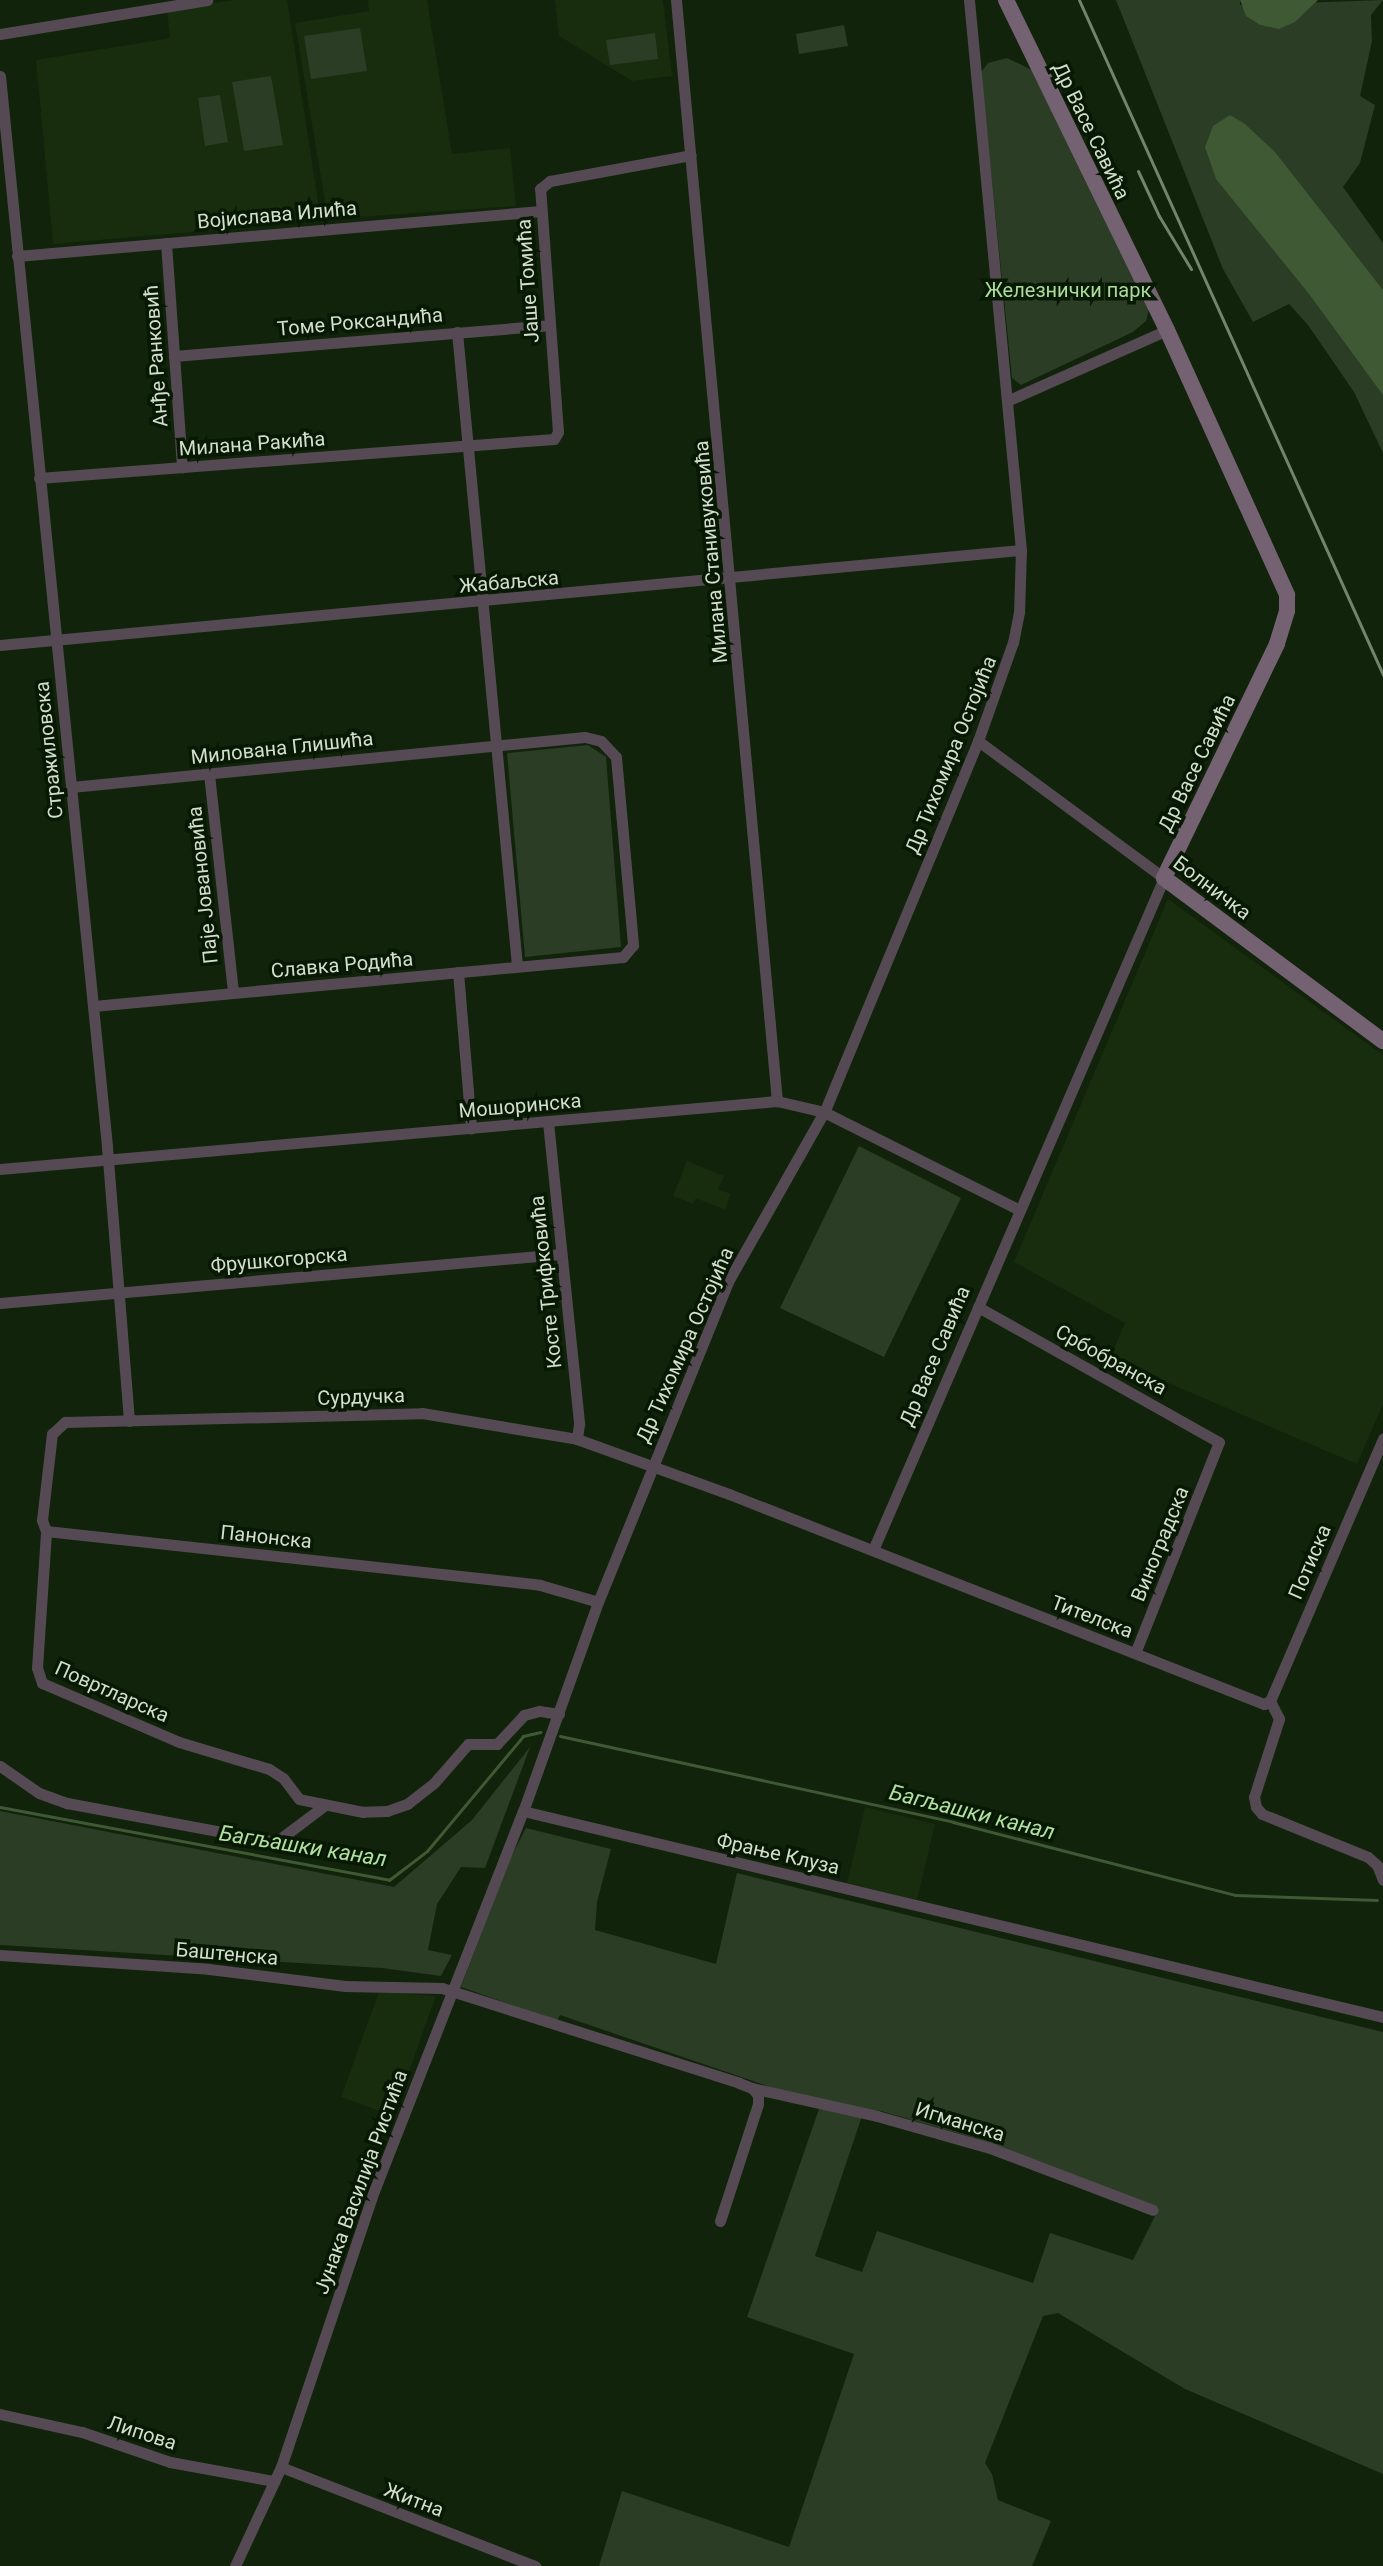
<!DOCTYPE html>
<meta charset="utf-8">
<style>
body{margin:0}
#map{position:relative;width:1383px;height:2566px;overflow:hidden;background:#11230a;font-family:Roboto,sans-serif}
div>[style]{position:absolute}
[style*='--x']{left:calc(var(--x)*1px);top:calc(var(--y)*1px);width:calc(var(--w)*1px);rotate:calc(var(--a)*1deg)}
.built>*{inset:0;background:#172d0e}
.green>*{inset:0;background:#2b3d24}
.water>*{inset:0;background:#3e5933}
.stream>*{height:3px;margin:-1.5px;padding:0 1.5px;transform-origin:1.5px;border-radius:1.5px;background:#3e5933}
.street>*{height:11px;margin:-5.5px;padding:0 5.5px;transform-origin:5.5px;border-radius:5.5px;background:#554953}
.secondary>*{height:16px;margin:-8px;padding:0 8px;transform-origin:8px;border-radius:8px;background:#746171}
.rail>*{height:3px;margin:-1.5px;padding:0 1.5px;transform-origin:1.5px;border-radius:1.5px;background:#74836e}
span{translate:-50% -50%;white-space:nowrap;text-align:center;line-height:1.15;-webkit-text-stroke:7px #081903;paint-order:stroke}
.street-label{font-size:20px;color:#d3dece}
.park-label{font-size:20px;color:#addb9b}
.water-label{font-size:22px;color:#b1e0a0;font-style:italic}
</style>
<div id="map">
<div class="built">
<i style="clip-path:polygon(235px 0,287px 0,321px 221px,53px 244px,36px 60px,170px 38px,167px 10px)"></i>
<i style="clip-path:polygon(368px 0,427px 0,452px 154px,510px 148px,516px 206px,328px 219px,295px 23px,369px 11px)"></i>
<i style="clip-path:polygon(555px 0,663px 0,672px 76px,632px 81px,559px 36px)"></i>
<i style="clip-path:polygon(1168px 899px,1383px 1055px,1383px 1404px,1357px 1464px,1110px 1358px,1125px 1323px,1014px 1262px)"></i>
<i style="clip-path:polygon(687px 1161px,724px 1176px,718px 1189px,731px 1194px,725px 1210px,696px 1198px,693px 1204px,673px 1196px)"></i>
<i style="clip-path:polygon(865px 1807px,935px 1824px,917px 1900px,847px 1883px)"></i>
<i style="clip-path:polygon(379px 1992px,436px 1996px,393px 2116px,341px 2097px)"></i>
</div>
<div class="green">
<i style="clip-path:polygon(1116px 0,1240px 0,1240px 5px,1383px 0,1371px 15px,1372px 41px,1360px 96px,1375px 105px,1360px 163px,1343px 187px,1383px 243px,1383px 453px,1354px 392px,1308px 325px,1289px 304px,1253px 322px,1223px 269px)"></i>
<i style="clip-path:polygon(844px 25px,848px 46px,799px 54px,796px 34px)"></i>
<i style="clip-path:polygon(360px 28px,367px 71px,311px 79px,304px 36px)"></i>
<i style="clip-path:polygon(655px 33px,658px 59px,610px 65px,606px 40px)"></i>
<i style="clip-path:polygon(1007px 58px,1032px 70px,1149px 309px,1146px 321px,1133px 332px,1021px 385px,1012px 378px,981px 72px,988px 63px)"></i>
<i style="clip-path:polygon(271px 76px,283px 145px,244px 151px,232px 82px)"></i>
<i style="clip-path:polygon(220px 95px,228px 142px,205px 146px,198px 98px)"></i>
<i style="clip-path:polygon(588px 745px,606px 757px,621px 947px,525px 957px,507px 753px)"></i>
<i style="clip-path:polygon(859px 1146px,961px 1198px,884px 1357px,780px 1308px)"></i>
<i style="clip-path:polygon(530px 1747px,485px 1868px,461px 1867px,437px 1904px,428px 1950px,452px 1955px,441px 1976px,382px 1968px,0 1945px,0 1811px,394px 1887px,472px 1820px)"></i>
<i style="clip-path:polygon(526px 1828px,611px 1849px,597px 1902px,595px 1930px,716px 1964px,737px 1873px,1383px 2032px,1383px 2474px,1185px 2389px,1058px 2313px,1043px 2316px,985px 2463px,992px 2474px,998px 2500px,1051px 2521px,1032px 2566px,599px 2566px,622px 2491px,789px 2547px,854px 2354px,747px 2317px,819px 2109px,862px 2116px,815px 2256px,862px 2272px,877px 2231px,1033px 2283px,1050px 2233px,1133px 2260px,1159px 2208px,981px 2140px,881px 2111px,820px 2104px,560px 2015px,557px 2021px,461px 1987px,508px 1863px)"></i>
</div>
<div class="water">
<i style="clip-path:polygon(1240px 0,1318px 0,1295px 22px,1279px 29px,1260px 25px,1246px 16px)"></i>
<i style="clip-path:polygon(1230px 115px,1245px 124px,1275px 152px,1383px 290px,1383px 395px,1309px 294px,1216px 179px,1205px 147px,1213px 126px)"></i>
</div>
<div class="stream">
<i style="--x:560;--y:1736;--w:402;--a:12.3"></i>
<i style="--x:953;--y:1822;--w:291;--a:14.5"></i>
<i style="--x:1235;--y:1895;--w:142;--a:2"></i>
<i style="--x:0;--y:1807;--w:396;--a:10.6"></i>
<i style="--x:389;--y:1880;--w:48;--a:-37.3"></i>
<i style="--x:427;--y:1851;--w:150;--a:-50.1"></i>
<i style="--x:523;--y:1736;--w:18;--a:-13"></i>
</div>
<div class="street">
<i style="--x:676;--y:0;--w:1106;--a:84.76"></i>
<i style="--x:969;--y:0;--w:552;--a:84.6"></i>
<i style="--x:1021;--y:550;--w:62;--a:91.8"></i>
<i style="--x:1019;--y:612;--w:31;--a:101"></i>
<i style="--x:1013;--y:642;--w:105;--a:109.5"></i>
<i style="--x:978;--y:741;--w:402;--a:112.5"></i>
<i style="--x:824;--y:1112;--w:195;--a:119.5"></i>
<i style="--x:728;--y:1282;--w:345;--a:112.1"></i>
<i style="--x:598;--y:1602;--w:222;--a:109.7"></i>
<i style="--x:523;--y:1811;--w:884;--a:13.47"></i>
<i style="--x:0;--y:34;--w:210;--a:-9.3"></i>
<i style="--x:0;--y:76;--w:1076;--a:84.29"></i>
<i style="--x:107;--y:1147;--w:275;--a:85.4"></i>
<i style="--x:166;--y:243;--w:225;--a:85.9"></i>
<i style="--x:17;--y:256;--w:526;--a:-4.91"></i>
<i style="--x:457;--y:332;--w:637;--a:84.59"></i>
<i style="--x:174;--y:356;--w:376;--a:-4.7"></i>
<i style="--x:1009;--y:400;--w:173;--a:-23.9"></i>
<i style="--x:39;--y:478;--w:516;--a:-4.33"></i>
<i style="--x:554;--y:439;--w:8;--a:-60"></i>
<i style="--x:558;--y:432;--w:244;--a:-94.2"></i>
<i style="--x:540;--y:189;--w:13;--a:-39"></i>
<i style="--x:550;--y:181;--w:143;--a:-10.4"></i>
<i style="--x:0;--y:645;--w:1025;--a:-5.32"></i>
<i style="--x:209;--y:774;--w:220;--a:83.7"></i>
<i style="--x:71;--y:787;--w:516;--a:-5.56"></i>
<i style="--x:585;--y:737;--w:16;--a:14"></i>
<i style="--x:601;--y:741;--w:22;--a:47"></i>
<i style="--x:616;--y:757;--w:189;--a:84.8"></i>
<i style="--x:633;--y:945;--w:16;--a:130"></i>
<i style="--x:623;--y:957;--w:532;--a:174.72"></i>
<i style="--x:458;--y:972;--w:157;--a:85.2"></i>
<i style="--x:548;--y:1122;--w:304;--a:84.1"></i>
<i style="--x:579;--y:1424;--w:15;--a:98"></i>
<i style="--x:0;--y:1169;--w:780;--a:-5"></i>
<i style="--x:777;--y:1101;--w:48;--a:13.2"></i>
<i style="--x:824;--y:1112;--w:219;--a:26.6"></i>
<i style="--x:0;--y:1303;--w:563;--a:-4.99"></i>
<i style="--x:978;--y:1307;--w:276;--a:29.3"></i>
<i style="--x:1219;--y:1442;--w:227;--a:111.7"></i>
<i style="--x:46;--y:1531;--w:497;--a:6.2"></i>
<i style="--x:540;--y:1585;--w:60;--a:16.3"></i>
<i style="--x:873;--y:1550;--w:732;--a:-66.59"></i>
<i style="--x:1164;--y:878;--w:231;--a:-143.6"></i>
<i style="--x:1270;--y:1701;--w:286;--a:-66.7"></i>
<i style="--x:559;--y:1714;--w:20;--a:-171"></i>
<i style="--x:539;--y:1711;--w:16;--a:165"></i>
<i style="--x:524;--y:1715;--w:40;--a:133"></i>
<i style="--x:497;--y:1744;--w:29;--a:180"></i>
<i style="--x:468;--y:1744;--w:52;--a:131.1"></i>
<i style="--x:434;--y:1783;--w:34;--a:142"></i>
<i style="--x:407;--y:1804;--w:21;--a:161"></i>
<i style="--x:387;--y:1811;--w:24;--a:178"></i>
<i style="--x:363;--y:1812;--w:65;--a:-168.5"></i>
<i style="--x:299;--y:1799;--w:26;--a:-127"></i>
<i style="--x:283;--y:1778;--w:17;--a:-147"></i>
<i style="--x:269;--y:1769;--w:94;--a:-163.3"></i>
<i style="--x:179;--y:1742;--w:149;--a:-156.7"></i>
<i style="--x:42;--y:1683;--w:16;--a:-108"></i>
<i style="--x:37;--y:1668;--w:137;--a:-86.2"></i>
<i style="--x:46;--y:1531;--w:12;--a:-110"></i>
<i style="--x:42;--y:1520;--w:87;--a:-83.4"></i>
<i style="--x:52;--y:1434;--w:18;--a:-43"></i>
<i style="--x:65;--y:1422;--w:357;--a:-1.4"></i>
<i style="--x:422;--y:1413;--w:157;--a:9.5"></i>
<i style="--x:577;--y:1439;--w:162;--a:19.9"></i>
<i style="--x:729;--y:1494;--w:575;--a:21.43"></i>
<i style="--x:1264;--y:1704;--w:7;--a:-27"></i>
<i style="--x:1270;--y:1701;--w:20;--a:63"></i>
<i style="--x:1279;--y:1719;--w:82;--a:107.8"></i>
<i style="--x:1254;--y:1797;--w:10;--a:79"></i>
<i style="--x:1256;--y:1807;--w:9;--a:49"></i>
<i style="--x:1262;--y:1814;--w:114;--a:22.1"></i>
<i style="--x:1368;--y:1857;--w:12;--a:42"></i>
<i style="--x:1377;--y:1865;--w:16;--a:68"></i>
<i style="--x:0;--y:1766;--w:47;--a:34.7"></i>
<i style="--x:39;--y:1793;--w:30;--a:20"></i>
<i style="--x:67;--y:1803;--w:213;--a:10.6"></i>
<i style="--x:276;--y:1842;--w:60;--a:-36.9"></i>
<i style="--x:0;--y:1955;--w:209;--a:3.8"></i>
<i style="--x:209;--y:1969;--w:137;--a:7.1"></i>
<i style="--x:345;--y:1986;--w:97;--a:1.2"></i>
<i style="--x:442;--y:1988;--w:312;--a:17.7"></i>
<i style="--x:739;--y:2083;--w:14;--a:21"></i>
<i style="--x:752;--y:2088;--w:9;--a:49"></i>
<i style="--x:758;--y:2095;--w:9;--a:90"></i>
<i style="--x:758;--y:2104;--w:123;--a:108"></i>
<i style="--x:752;--y:2088;--w:128;--a:12.6"></i>
<i style="--x:877;--y:2116;--w:117;--a:15.8"></i>
<i style="--x:990;--y:2148;--w:174;--a:20.8"></i>
<i style="--x:0;--y:2414;--w:84;--a:12.4"></i>
<i style="--x:82;--y:2432;--w:93;--a:18.8"></i>
<i style="--x:170;--y:2462;--w:106;--a:10.4"></i>
<i style="--x:281;--y:2467;--w:273;--a:21.3"></i>
<i style="--x:235;--y:2566;--w:109;--a:-65.1"></i>
<i style="--x:281;--y:2467;--w:291;--a:-71.4"></i>
<i style="--x:374;--y:2191;--w:408;--a:-68.6"></i>
</div>
<div class="secondary">
<i style="--x:1006;--y:0;--w:367;--a:64"></i>
<i style="--x:1167;--y:330;--w:291;--a:65.6"></i>
<i style="--x:1287;--y:595;--w:16;--a:90"></i>
<i style="--x:1287;--y:611;--w:34;--a:107"></i>
<i style="--x:1277;--y:644;--w:260;--a:115.8"></i>
<i style="--x:1164;--y:878;--w:273;--a:36.7"></i>
</div>
<div class="rail">
<i style="--x:1079;--y:0;--w:740;--a:65.75"></i>
<i style="--x:1138;--y:171;--w:50;--a:65"></i>
<i style="--x:1159;--y:216;--w:62;--a:58.9"></i>
</div>
<div class="street-label">
<span style="left:1091px;top:131px;rotate:64deg">Др Васе Савића</span>
<span style="left:277px;top:215px;rotate:-5deg">Војислава Илића</span>
<span style="left:528px;top:281px;rotate:-94deg">Јаше Томића</span>
<span style="left:360px;top:322px;rotate:-5deg">Томе Роксандића</span>
<span style="left:156px;top:356px;rotate:-94deg">Анђе Ранковић</span>
<span style="left:252px;top:444px;rotate:-4deg">Милана Ракића</span>
<span style="left:711px;top:552px;rotate:-95deg">Милана Станивуковића</span>
<span style="left:509px;top:582px;rotate:-5deg">Жабаљска</span>
<span style="left:282px;top:748px;rotate:-6deg">Милована Глишића</span>
<span style="left:49px;top:750px;rotate:-96deg">Стражиловска</span>
<span style="left:951px;top:755px;rotate:-68deg">Др Тихомира Остојића</span>
<span style="left:1197px;top:763px;rotate:-64deg">Др Васе Савића</span>
<span style="left:203px;top:885px;rotate:-96deg">Паје Јовановића</span>
<span style="left:1212px;top:888px;rotate:37deg">Болничка</span>
<span style="left:342px;top:965px;rotate:-5deg">Славка Родића</span>
<span style="left:520px;top:1106px;rotate:-5deg">Мошоринска</span>
<span style="left:279px;top:1260px;rotate:-5deg">Фрушкогорска</span>
<span style="left:546px;top:1282px;rotate:-96deg">Косте Трифковића</span>
<span style="left:685px;top:1345px;rotate:-66deg">Др Тихомира Остојића</span>
<span style="left:935px;top:1356px;rotate:-67deg">Др Васе Савића</span>
<span style="left:1111px;top:1360px;rotate:29deg">Србобранска</span>
<span style="left:361px;top:1397px;rotate:-2deg">Сурдучка</span>
<span style="left:266px;top:1537px;rotate:6deg">Панонска</span>
<span style="left:1160px;top:1544px;rotate:-68deg">Виноградска</span>
<span style="left:1310px;top:1562px;rotate:-67deg">Потиска</span>
<span style="left:1092px;top:1617px;rotate:21deg">Тителска</span>
<span style="left:112px;top:1692px;rotate:24deg">Повртларска</span>
<span style="left:778px;top:1854px;rotate:13deg">Фрање Клуза</span>
<span style="left:227px;top:1954px;rotate:5deg">Баштенска</span>
<span style="left:960px;top:2122px;rotate:17deg">Игманска</span>
<span style="left:361px;top:2182px;rotate:-70deg">Јунака Василија Ристића</span>
<span style="left:142px;top:2433px;rotate:18deg">Липова</span>
<span style="left:414px;top:2500px;rotate:21deg">Житна</span>
</div>
<div class="park-label">
<span style="left:1068px;top:290px">Железнички парк</span>
</div>
<div class="water-label">
<span style="left:972px;top:1812px;rotate:14deg">Багљашки канал</span>
<span style="left:303px;top:1846px;rotate:9deg">Багљашки канал</span>
</div>
</div>
